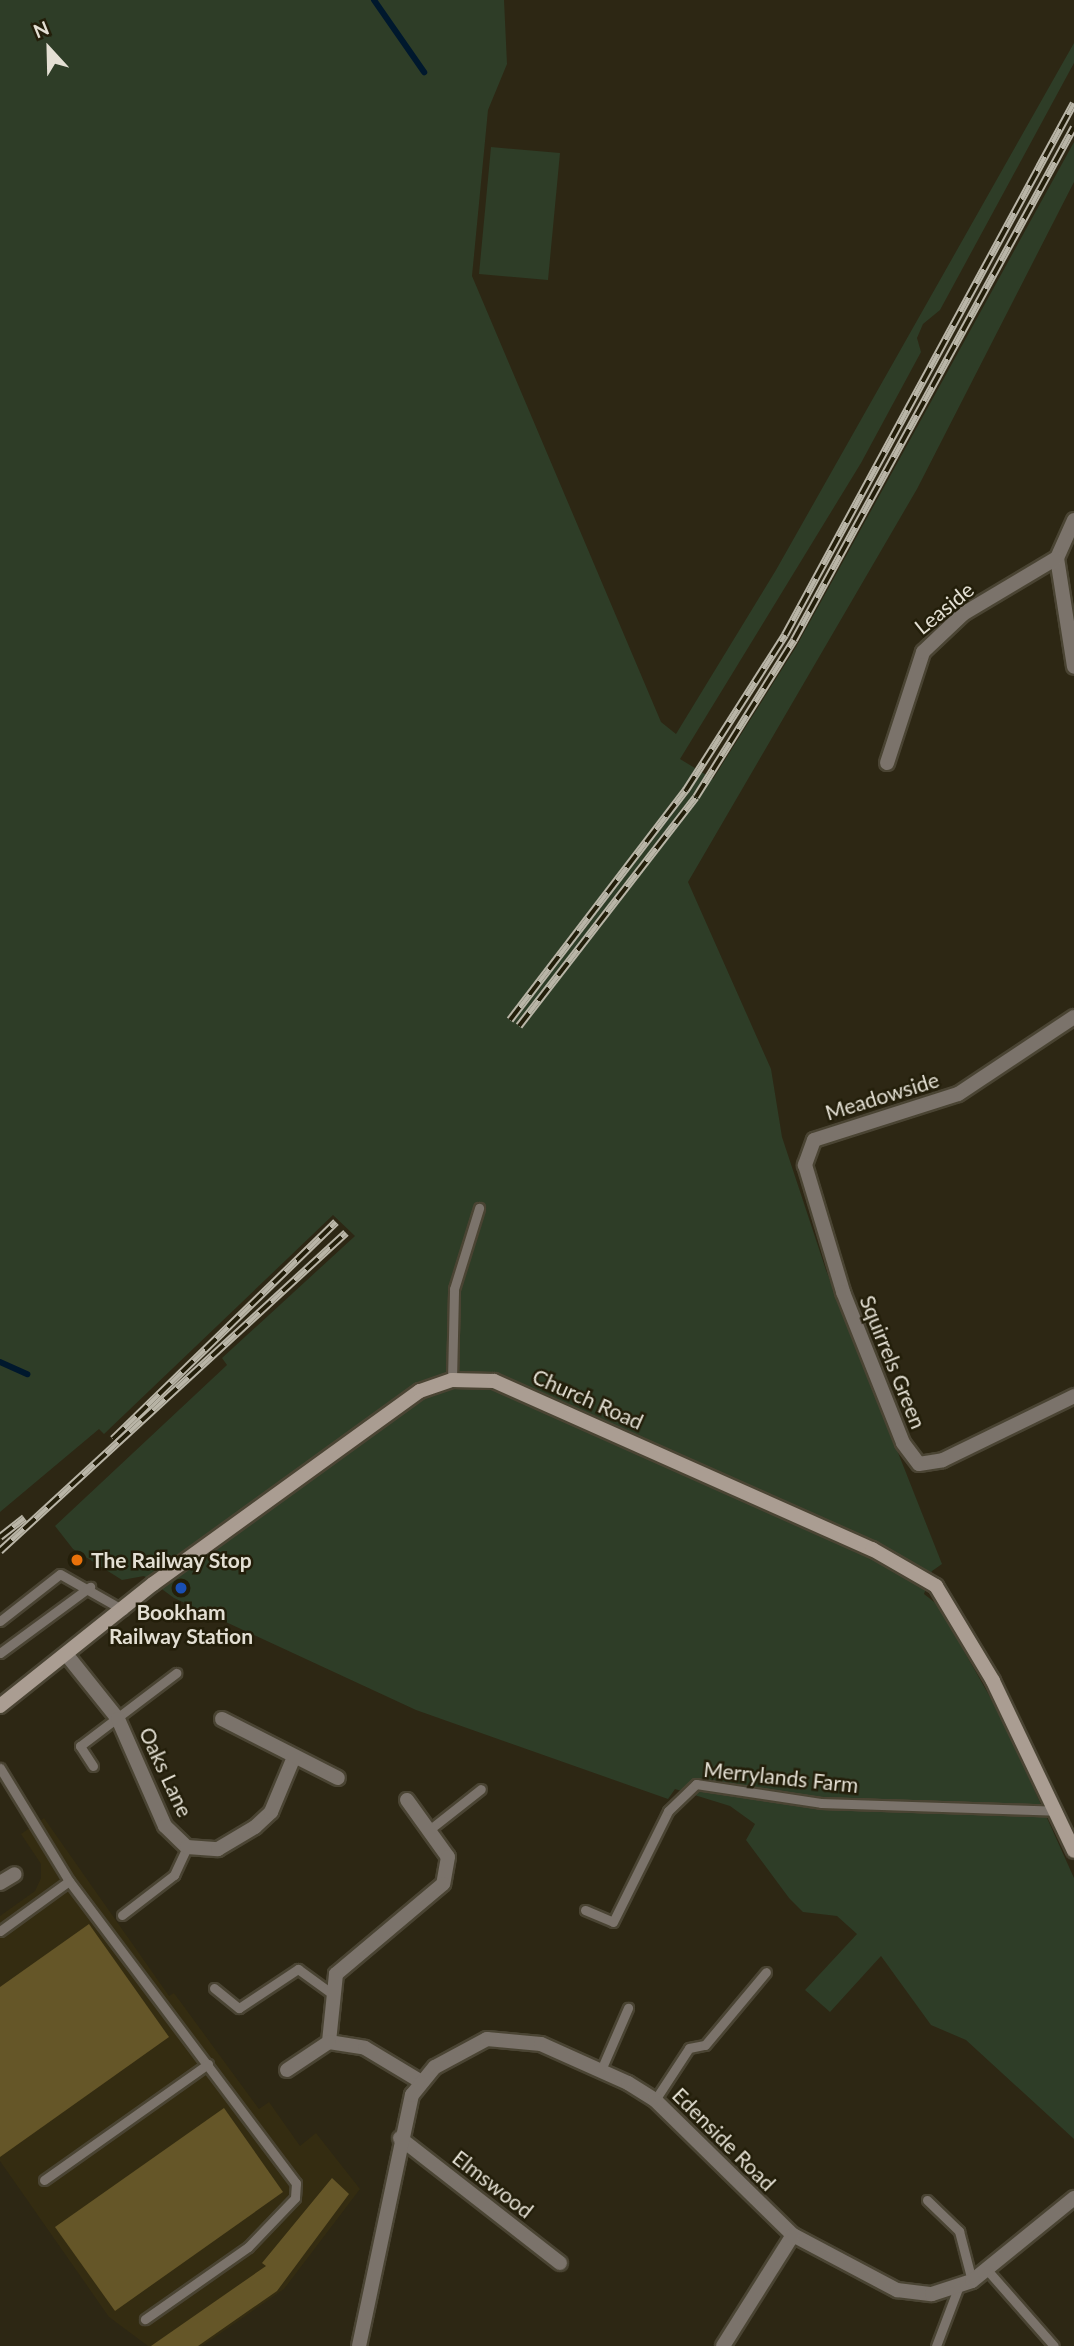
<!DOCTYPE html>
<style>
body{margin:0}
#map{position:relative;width:1074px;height:2346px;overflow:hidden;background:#2d2714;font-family:Lato,sans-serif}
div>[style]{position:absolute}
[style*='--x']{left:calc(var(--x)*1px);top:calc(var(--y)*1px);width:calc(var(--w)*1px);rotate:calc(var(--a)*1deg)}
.built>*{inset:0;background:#342c11}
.green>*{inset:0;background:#2e3d27}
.stream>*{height:6px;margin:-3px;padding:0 3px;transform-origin:3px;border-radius:3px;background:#00182d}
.building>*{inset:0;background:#655628}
.roads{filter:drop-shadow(2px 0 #4a4433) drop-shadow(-2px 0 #4a4433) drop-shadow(0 2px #4a4433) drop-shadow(0 -2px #4a4433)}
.lane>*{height:9px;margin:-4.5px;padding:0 4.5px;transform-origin:4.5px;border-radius:4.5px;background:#7b736b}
.street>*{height:14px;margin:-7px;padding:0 7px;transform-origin:7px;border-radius:7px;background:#7b736b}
.secondary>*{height:14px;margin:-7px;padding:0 7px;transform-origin:7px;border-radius:7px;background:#aa9d92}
.rail>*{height:8px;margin-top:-4px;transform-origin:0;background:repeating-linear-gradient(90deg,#231e0a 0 16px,#b9b5a7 0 32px);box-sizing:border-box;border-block:2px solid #b9b5a7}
.dots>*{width:19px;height:19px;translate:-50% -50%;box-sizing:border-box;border:4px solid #231e0a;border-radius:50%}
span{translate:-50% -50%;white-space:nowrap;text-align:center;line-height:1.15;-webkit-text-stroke:5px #231e0a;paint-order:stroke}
.street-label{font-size:21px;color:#e3dfd3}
.poi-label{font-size:21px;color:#e3dfd3;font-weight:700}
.left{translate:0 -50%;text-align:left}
.north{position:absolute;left:14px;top:14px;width:70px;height:70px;-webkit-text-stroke:5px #231e0a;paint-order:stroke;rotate:338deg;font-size:19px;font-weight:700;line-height:28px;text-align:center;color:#e3dfd3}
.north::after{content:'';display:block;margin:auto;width:24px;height:32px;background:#e3dfd3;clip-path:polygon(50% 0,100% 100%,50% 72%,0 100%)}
</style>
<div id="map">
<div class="built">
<i style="clip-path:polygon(44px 1818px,169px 1996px,174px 1993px,259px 2109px,269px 2102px,300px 2146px,316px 2133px,360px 2189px,284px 2289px,202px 2346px,148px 2346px,109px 2317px,0 2161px,0 1916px,35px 1891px,41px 1878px,41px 1864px,21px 1834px)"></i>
</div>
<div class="green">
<i style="clip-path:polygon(0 0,504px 0,507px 64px,488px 110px,472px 276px,661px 722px,676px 734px,776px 570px,1074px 43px,1074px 63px,940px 310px,923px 324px,917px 338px,921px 352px,861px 463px,680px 759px,713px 779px,796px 647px,1074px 142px,1074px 182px,917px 489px,688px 882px,771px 1069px,782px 1137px,826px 1270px,942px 1564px,932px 1571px,924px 1594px,938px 1605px,1003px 1720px,1074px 1878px,1074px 2139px,966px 2040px,931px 2025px,881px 1956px,830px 2012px,805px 1990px,857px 1934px,837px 1916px,803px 1912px,789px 1898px,746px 1840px,755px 1824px,730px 1806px,675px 1789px,668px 1799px,416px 1710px,174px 1598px,144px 1576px,122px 1580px,73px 1549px,55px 1526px,227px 1365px,222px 1358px,355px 1236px,333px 1215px,104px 1434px,99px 1429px,0 1512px)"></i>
<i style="clip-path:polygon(491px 147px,560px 153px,548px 280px,479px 274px)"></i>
</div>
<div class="stream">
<i style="--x:374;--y:0;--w:88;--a:55.2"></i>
<i style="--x:0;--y:1362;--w:30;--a:24"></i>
</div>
<div class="building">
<i style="clip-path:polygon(89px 1924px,169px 2037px,0 2157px,0 1987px)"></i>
<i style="clip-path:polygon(224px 2108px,283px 2192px,115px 2311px,55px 2227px)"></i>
<i style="clip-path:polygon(332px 2178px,349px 2194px,277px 2291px,198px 2346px,151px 2346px,266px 2266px,262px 2263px)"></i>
</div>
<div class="roads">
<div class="lane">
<i style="--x:452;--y:1380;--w:91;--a:-88.7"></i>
<i style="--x:454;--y:1289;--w:85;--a:-72.8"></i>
<i style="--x:0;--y:1621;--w:76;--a:-38.1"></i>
<i style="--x:60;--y:1574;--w:73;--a:29.7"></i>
<i style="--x:0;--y:1653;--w:112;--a:-36.3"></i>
<i style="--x:93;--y:1766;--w:24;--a:-123"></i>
<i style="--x:80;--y:1746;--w:121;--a:-37.2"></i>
<i style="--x:0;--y:1768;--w:132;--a:58.6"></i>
<i style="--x:69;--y:1881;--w:378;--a:53.1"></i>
<i style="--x:296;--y:2183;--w:15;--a:94"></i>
<i style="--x:295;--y:2198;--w:68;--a:133.8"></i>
<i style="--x:248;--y:2247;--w:126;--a:145"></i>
<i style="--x:429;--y:1830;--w:66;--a:-38.3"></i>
<i style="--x:585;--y:1910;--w:30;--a:23"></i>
<i style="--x:613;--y:1922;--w:124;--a:-63.6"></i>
<i style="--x:668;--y:1811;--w:39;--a:-44"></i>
<i style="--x:696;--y:1784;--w:126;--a:8.6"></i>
<i style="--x:821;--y:1803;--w:235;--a:1.9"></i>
<i style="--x:122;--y:1915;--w:66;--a:-37.6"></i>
<i style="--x:174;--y:1875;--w:31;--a:-65"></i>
<i style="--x:0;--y:1931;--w:85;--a:-35.9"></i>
<i style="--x:214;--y:1988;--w:32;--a:39"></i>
<i style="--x:239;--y:2008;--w:71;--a:-33.5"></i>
<i style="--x:298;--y:1969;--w:41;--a:36"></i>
<i style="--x:601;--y:2070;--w:68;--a:-66.5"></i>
<i style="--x:655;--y:2100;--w:62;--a:-56.8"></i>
<i style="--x:689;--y:2048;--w:16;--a:-11"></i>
<i style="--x:705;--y:2045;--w:95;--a:-50.1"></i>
<i style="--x:44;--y:2180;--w:201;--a:-35.3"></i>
<i style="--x:927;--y:2200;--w:45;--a:44.1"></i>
<i style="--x:959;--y:2231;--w:52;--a:75.4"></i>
<i style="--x:989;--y:2272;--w:98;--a:48.7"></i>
<i style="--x:936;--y:2346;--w:62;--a:-69.2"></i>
</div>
<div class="street">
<i style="--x:1074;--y:520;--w:42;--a:114.1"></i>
<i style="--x:1057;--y:558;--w:110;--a:81.1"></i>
<i style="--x:887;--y:763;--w:117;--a:-72"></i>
<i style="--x:923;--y:652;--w:55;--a:-43.5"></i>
<i style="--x:963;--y:614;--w:109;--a:-30.8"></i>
<i style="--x:1074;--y:1017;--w:139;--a:146.4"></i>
<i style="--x:958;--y:1094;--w:151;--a:162.3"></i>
<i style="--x:814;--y:1140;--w:27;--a:110"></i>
<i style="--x:805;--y:1165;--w:133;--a:73.3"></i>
<i style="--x:843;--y:1292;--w:162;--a:68.3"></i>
<i style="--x:903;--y:1443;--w:26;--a:53"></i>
<i style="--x:919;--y:1464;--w:24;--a:-9"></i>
<i style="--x:943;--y:1460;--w:146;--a:-26"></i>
<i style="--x:66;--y:1654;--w:83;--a:51.3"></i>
<i style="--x:118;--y:1719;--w:117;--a:66.3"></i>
<i style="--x:165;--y:1826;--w:30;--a:44"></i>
<i style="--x:187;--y:1847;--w:31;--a:4"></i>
<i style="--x:218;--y:1849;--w:43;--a:-30.7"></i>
<i style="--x:255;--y:1827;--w:22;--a:-43"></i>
<i style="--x:271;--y:1812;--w:60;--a:-67.3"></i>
<i style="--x:222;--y:1719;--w:130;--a:27"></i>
<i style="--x:407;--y:1800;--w:70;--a:54.3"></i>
<i style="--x:448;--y:1857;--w:27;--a:100"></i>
<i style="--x:443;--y:1884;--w:140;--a:139.9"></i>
<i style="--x:336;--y:1974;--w:68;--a:95.9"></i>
<i style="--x:329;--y:2042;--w:36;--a:9"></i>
<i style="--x:365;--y:2048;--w:64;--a:31"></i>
<i style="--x:0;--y:1883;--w:17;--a:-31"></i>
<i style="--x:287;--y:2070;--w:50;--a:-33.7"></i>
<i style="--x:400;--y:2138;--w:203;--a:38"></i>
<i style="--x:359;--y:2346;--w:257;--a:-78.1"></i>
<i style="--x:412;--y:2095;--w:36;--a:-51"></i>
<i style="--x:435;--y:2067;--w:59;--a:-28.3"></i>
<i style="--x:487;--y:2039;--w:54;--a:5.3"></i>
<i style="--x:541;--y:2044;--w:95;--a:24.1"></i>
<i style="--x:628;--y:2083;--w:32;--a:32"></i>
<i style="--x:655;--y:2100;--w:193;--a:44.4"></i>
<i style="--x:793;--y:2235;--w:118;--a:27.9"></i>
<i style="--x:897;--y:2290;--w:35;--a:7"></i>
<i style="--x:932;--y:2294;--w:42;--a:-18"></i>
<i style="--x:972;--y:2281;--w:132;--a:-39.1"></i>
<i style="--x:723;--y:2346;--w:131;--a:-57.8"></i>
</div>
<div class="secondary">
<i style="--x:0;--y:1706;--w:196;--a:-38.6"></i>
<i style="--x:153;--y:1584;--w:329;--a:-35.9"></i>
<i style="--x:420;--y:1391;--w:34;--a:-19"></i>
<i style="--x:452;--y:1380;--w:42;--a:1.4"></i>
<i style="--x:494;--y:1381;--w:414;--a:24"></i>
<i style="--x:872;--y:1549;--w:74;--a:30"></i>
<i style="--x:936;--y:1586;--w:111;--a:59"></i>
<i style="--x:993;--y:1681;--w:188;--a:64.5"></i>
</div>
</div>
<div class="rail">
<i style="--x:510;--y:1020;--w:290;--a:-52.6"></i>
<i style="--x:686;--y:790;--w:184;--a:-57.4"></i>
<i style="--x:785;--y:635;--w:605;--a:-61.49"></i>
<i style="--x:519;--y:1026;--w:289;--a:-52.3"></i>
<i style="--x:696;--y:797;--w:185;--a:-58"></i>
<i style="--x:794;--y:640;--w:584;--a:-61.37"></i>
<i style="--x:113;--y:1439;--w:311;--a:-44.2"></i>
<i style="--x:0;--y:1537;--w:31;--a:-38"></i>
<i style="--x:0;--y:1551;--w:470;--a:-42.6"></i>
</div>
<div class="dots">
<i style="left:77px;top:1560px;background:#e8710a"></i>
<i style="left:181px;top:1588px;background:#1a4fb4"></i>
</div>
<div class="street-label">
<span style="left:944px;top:608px;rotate:-39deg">Leaside</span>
<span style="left:882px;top:1096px;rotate:-17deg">Meadowside</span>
<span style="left:893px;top:1362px;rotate:68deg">Squirrels Green</span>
<span style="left:588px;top:1399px;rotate:24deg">Church Road</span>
<span style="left:166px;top:1772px;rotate:65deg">Oaks Lane</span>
<span style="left:781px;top:1777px;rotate:6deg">Merrylands Farm</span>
<span style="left:724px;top:2139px;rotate:45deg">Edenside Road</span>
<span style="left:493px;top:2184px;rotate:38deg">Elmswood</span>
</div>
<div class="poi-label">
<span class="left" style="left:91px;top:1560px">The Railway Stop</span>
<span style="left:181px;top:1624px">Bookham<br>Railway Station</span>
</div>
<div class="north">N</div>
</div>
